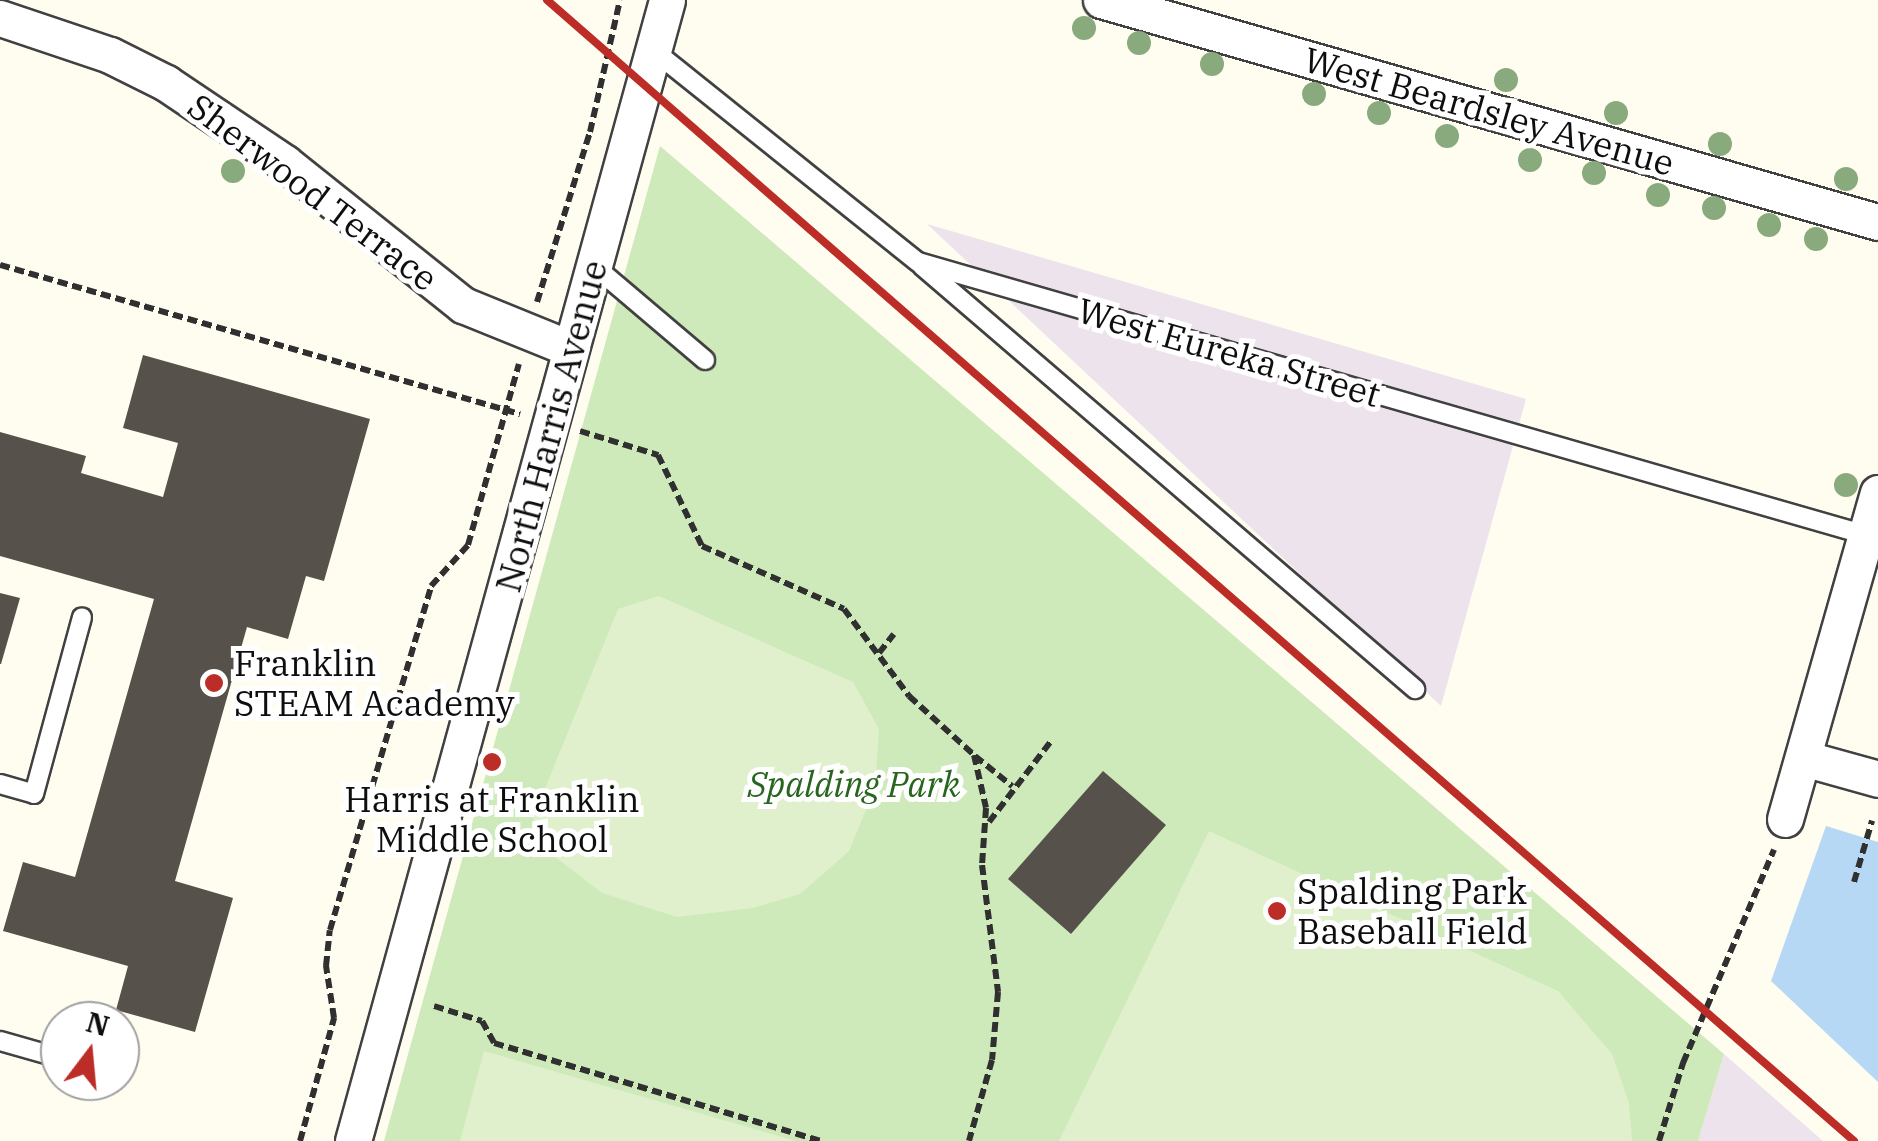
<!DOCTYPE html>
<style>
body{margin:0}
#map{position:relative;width:1878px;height:1141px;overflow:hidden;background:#fffdf0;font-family:"IBM Plex Serif",serif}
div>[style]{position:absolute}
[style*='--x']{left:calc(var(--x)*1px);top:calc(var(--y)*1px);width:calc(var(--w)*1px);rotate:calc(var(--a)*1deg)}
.industrial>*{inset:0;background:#ede3ed}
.green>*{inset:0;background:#cee9ba}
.pitch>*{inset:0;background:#e1f0cc}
.water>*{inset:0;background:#b6d8f5}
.building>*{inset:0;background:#57514b}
.path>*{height:6px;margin-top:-3px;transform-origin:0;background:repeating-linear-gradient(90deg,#303030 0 10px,transparent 0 15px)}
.roads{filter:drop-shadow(2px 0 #414141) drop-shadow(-2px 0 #414141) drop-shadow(0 2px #414141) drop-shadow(0 -2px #414141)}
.service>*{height:18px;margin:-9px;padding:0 9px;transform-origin:9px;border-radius:9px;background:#fff}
.minor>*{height:35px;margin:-17.5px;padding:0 17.5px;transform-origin:17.5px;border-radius:17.5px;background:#fff}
.rail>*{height:8px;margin:-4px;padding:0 4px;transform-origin:4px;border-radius:4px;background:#bd2d28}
.trees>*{width:24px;height:24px;margin:-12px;border-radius:50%;background:#89aa7d}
.dots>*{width:28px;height:28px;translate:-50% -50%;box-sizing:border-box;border:5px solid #fff;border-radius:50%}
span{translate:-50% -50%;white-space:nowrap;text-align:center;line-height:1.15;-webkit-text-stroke:10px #fff;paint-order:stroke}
.street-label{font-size:35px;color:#0e0e0e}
.poi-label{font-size:35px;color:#0e0e0e}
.left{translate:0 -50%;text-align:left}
.park-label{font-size:35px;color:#28661f;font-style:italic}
.north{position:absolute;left:40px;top:1001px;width:100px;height:100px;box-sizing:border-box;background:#fff;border:2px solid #9f9f9f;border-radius:50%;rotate:16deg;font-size:28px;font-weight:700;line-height:40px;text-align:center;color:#0e0e0e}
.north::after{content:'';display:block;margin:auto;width:35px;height:45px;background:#bd2d28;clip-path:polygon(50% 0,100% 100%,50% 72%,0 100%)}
</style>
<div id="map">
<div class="industrial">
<i style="clip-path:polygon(927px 224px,1526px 399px,1441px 706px)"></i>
<i style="clip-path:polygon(1724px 1054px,1823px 1141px,1698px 1141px)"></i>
</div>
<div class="green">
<i style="clip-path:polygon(660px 146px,1724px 1054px,1698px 1141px,384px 1141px)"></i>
</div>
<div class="pitch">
<i style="clip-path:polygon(659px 596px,853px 682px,879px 729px,875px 788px,849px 851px,800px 894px,753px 908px,677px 917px,602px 893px,554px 856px,533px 818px,618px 609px)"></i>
<i style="clip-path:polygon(1209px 831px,1558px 991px,1612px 1054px,1629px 1103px,1632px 1141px,1059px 1141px)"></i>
<i style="clip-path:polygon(484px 1051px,796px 1141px,460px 1141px)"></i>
</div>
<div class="water">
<i style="clip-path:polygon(1826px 826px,1878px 842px,1878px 1082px,1771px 981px)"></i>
</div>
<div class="building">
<i style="clip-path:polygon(143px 355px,370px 419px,324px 581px,306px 576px,288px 639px,247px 627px,175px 881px,233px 898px,195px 1032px,116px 1010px,128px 966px,3px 931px,23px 862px,75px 877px,154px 599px,0 556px,0 432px,86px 456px,81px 473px,163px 497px,178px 443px,123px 428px)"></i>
<i style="clip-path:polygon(0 593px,20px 598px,1px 664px,0 664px)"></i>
<i style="clip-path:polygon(1103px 771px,1166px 825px,1071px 934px,1008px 879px)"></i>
</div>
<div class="path">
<i style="--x:0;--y:265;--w:541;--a:15.99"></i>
<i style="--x:537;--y:302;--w:178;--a:-72.7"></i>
<i style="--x:590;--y:132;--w:135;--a:-77.2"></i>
<i style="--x:580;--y:431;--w:82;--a:17.1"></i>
<i style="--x:658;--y:455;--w:101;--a:64.2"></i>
<i style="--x:702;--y:546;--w:155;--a:23.9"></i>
<i style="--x:844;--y:609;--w:109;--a:53.2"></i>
<i style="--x:909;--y:696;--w:88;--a:42.2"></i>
<i style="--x:974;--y:755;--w:54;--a:77.2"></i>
<i style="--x:986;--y:808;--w:57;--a:94"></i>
<i style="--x:982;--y:865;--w:128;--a:82.8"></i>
<i style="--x:998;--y:992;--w:68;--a:95"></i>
<i style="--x:992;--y:1060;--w:84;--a:105.9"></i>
<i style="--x:879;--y:653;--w:24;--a:-52"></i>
<i style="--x:975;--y:756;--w:48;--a:39"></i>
<i style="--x:989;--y:822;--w:103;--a:-52.5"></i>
<i style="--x:1854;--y:882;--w:64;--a:-73.6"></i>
<i style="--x:434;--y:1006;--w:50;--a:17.4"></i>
<i style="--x:482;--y:1021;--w:25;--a:61"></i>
<i style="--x:494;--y:1043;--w:340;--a:16.7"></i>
<i style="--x:300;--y:1141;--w:128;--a:-74.5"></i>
<i style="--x:334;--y:1018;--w:53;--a:-98.7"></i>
<i style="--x:326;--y:966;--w:36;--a:-84"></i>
<i style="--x:330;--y:930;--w:359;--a:-73.6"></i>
<i style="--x:431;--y:586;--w:55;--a:-47.9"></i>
<i style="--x:468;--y:545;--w:188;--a:-74.3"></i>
<i style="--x:1659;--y:1141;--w:82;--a:-72.9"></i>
<i style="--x:1683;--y:1063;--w:232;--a:-66.9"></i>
</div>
<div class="roads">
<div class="service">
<i style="--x:653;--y:50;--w:339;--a:38.7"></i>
<i style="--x:918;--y:262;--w:987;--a:16.07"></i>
<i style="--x:593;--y:265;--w:147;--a:40.3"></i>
<i style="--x:922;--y:266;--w:650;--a:40.63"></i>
<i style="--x:0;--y:784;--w:35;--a:16"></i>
<i style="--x:34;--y:794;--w:183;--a:-74.8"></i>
<i style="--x:0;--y:1041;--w:62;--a:15.8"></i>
</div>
<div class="minor">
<i style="--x:1101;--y:0;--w:808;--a:15.95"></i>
<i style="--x:0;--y:18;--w:116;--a:18.6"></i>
<i style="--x:110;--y:55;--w:63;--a:26.6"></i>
<i style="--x:166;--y:83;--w:143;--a:33.9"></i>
<i style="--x:285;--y:163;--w:228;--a:38.6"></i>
<i style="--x:463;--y:305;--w:114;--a:22.1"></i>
<i style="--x:1803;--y:758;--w:78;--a:15.6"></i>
<i style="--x:1785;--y:819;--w:339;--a:-74.1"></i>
<i style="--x:353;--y:1141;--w:1183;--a:-74.61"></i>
</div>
</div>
<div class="rail">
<i style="--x:547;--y:0;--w:1735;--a:41.12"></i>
</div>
<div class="trees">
<i style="left:1084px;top:28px"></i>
<i style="left:1139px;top:43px"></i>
<i style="left:1212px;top:64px"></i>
<i style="left:1506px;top:80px"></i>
<i style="left:1314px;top:94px"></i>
<i style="left:1379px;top:113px"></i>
<i style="left:1616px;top:113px"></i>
<i style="left:1447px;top:136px"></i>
<i style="left:1720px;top:144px"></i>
<i style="left:1530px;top:160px"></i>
<i style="left:233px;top:171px"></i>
<i style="left:1594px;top:173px"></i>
<i style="left:1846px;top:179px"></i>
<i style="left:1658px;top:195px"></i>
<i style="left:1714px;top:208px"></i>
<i style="left:1769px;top:225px"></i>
<i style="left:1816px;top:239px"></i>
<i style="left:1846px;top:485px"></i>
</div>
<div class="dots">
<i style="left:214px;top:683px;background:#bd2d28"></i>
<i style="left:492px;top:762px;background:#bd2d28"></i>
<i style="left:1277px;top:911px;background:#bd2d28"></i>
</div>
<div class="street-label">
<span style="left:1489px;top:111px;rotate:16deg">West Beardsley Avenue</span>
<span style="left:313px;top:192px;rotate:37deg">Sherwood Terrace</span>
<span style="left:1229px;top:352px;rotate:16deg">West Eureka Street</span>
<span style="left:551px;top:426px;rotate:-75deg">North Harris Avenue</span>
</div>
<div class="poi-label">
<span class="left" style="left:234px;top:683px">Franklin<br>STEAM Academy</span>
<span style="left:492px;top:819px">Harris at Franklin<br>Middle School</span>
<span class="left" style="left:1297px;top:911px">Spalding Park<br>Baseball Field</span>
</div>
<div class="park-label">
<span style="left:854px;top:784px">Spalding Park</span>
</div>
<div class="north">N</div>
</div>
